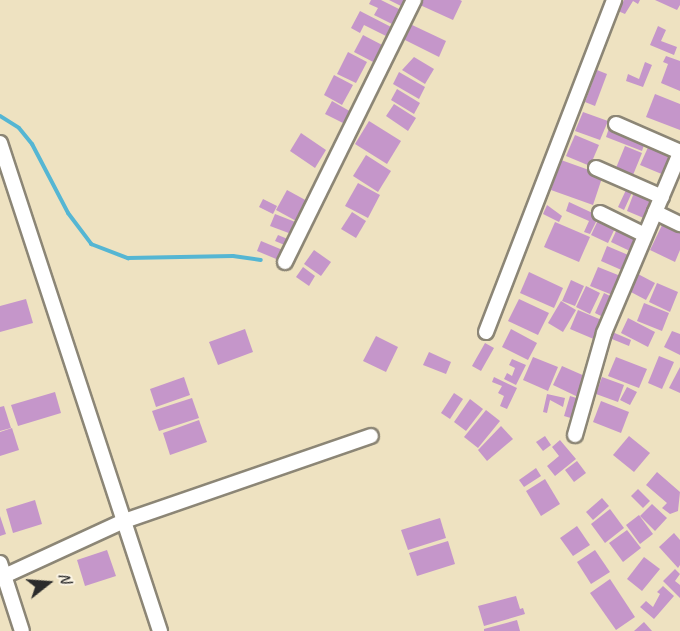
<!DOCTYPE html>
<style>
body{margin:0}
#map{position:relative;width:680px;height:631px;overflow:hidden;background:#eee2c1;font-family:Caveat,sans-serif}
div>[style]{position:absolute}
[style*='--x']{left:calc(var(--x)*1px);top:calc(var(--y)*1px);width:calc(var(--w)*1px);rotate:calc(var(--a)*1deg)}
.stream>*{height:4px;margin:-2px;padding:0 2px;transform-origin:2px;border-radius:2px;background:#55b6d3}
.building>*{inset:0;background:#c596ca}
.roads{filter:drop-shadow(2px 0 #8c8676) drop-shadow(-2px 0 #8c8676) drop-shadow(0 2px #8c8676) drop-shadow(0 -2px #8c8676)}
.minor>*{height:14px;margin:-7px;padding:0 7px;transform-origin:7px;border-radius:7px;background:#fff}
span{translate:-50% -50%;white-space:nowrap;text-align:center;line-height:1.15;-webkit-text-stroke:4.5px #fcf5e5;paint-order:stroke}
.north{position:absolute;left:18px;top:553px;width:60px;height:60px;-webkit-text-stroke:4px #fcf5e5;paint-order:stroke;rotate:73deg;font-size:16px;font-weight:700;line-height:24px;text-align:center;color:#2b2b2b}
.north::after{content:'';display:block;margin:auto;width:21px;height:27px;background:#2b2b2b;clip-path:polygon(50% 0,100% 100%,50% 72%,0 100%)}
</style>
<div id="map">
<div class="stream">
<i style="--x:0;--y:116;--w:22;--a:32"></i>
<i style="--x:19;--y:128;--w:21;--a:51"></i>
<i style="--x:32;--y:144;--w:78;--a:62.4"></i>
<i style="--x:68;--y:213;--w:39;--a:53"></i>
<i style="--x:91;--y:244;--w:40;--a:21"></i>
<i style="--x:128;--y:258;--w:105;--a:-1.1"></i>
<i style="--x:233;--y:256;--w:28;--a:8"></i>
</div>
<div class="building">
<i style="clip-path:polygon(371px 0,381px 0,403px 11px,396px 26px,374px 15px,378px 8px,369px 4px)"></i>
<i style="clip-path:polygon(389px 0,409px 0,405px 8px)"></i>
<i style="clip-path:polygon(422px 0,460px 0,462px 1px,453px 20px,420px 5px)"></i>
<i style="clip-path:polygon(624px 0,640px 0,638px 4px,633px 1px,625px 14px,618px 11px)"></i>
<i style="clip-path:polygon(655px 0,680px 0,680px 5px,677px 10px)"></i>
<i style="clip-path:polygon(360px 11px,395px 29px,390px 38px,364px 25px,360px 33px,351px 28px)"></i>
<i style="clip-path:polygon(410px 24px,446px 41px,439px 57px,403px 39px)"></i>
<i style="clip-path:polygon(658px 26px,666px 30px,661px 41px,677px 47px,674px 55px,650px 45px)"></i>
<i style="clip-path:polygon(363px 35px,386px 47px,377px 64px,354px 52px)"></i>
<i style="clip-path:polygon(348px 52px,367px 62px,356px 83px,337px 74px)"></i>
<i style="clip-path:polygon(666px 56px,680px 61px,680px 91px,661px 83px,668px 64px,663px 62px)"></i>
<i style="clip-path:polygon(414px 57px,434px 69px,425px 84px,402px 70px)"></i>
<i style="clip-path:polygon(645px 62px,652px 65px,643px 87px,626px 81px,628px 74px,639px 79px)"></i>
<i style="clip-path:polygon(597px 70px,607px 74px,595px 106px,585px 102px)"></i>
<i style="clip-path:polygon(399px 72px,425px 87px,419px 99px,393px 84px)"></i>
<i style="clip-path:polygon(334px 75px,353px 85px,342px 105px,324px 95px)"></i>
<i style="clip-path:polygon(397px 89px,420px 103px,414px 114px,391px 100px)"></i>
<i style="clip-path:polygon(655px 94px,680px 104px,680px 130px,646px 117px)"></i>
<i style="clip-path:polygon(332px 101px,353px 113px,347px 125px,325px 114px)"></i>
<i style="clip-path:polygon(394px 104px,416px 118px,408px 131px,386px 116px)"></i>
<i style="clip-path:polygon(583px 112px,608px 121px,600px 140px,575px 131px)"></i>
<i style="clip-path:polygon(369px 121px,401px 141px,387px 164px,355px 144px)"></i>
<i style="clip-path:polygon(610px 125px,646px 139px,642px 151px,606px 137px)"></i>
<i style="clip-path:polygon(301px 133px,326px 150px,315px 168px,290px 151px)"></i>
<i style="clip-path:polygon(575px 135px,599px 145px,590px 166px,566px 156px)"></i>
<i style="clip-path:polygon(650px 143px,674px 153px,664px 175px,640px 165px)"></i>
<i style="clip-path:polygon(625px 146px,642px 153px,633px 175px,616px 168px)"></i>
<i style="clip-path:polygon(366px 155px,391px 171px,378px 192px,353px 176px)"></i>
<i style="clip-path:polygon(561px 160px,603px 175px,593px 205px,551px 190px)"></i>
<i style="clip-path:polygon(613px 178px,634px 188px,624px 210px,618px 207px,626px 190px,611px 183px)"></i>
<i style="clip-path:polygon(358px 183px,380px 195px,368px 218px,345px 206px)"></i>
<i style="clip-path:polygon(287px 190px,309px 202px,298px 222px,276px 210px)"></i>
<i style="clip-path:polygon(635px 190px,654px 198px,646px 219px,627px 211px)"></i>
<i style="clip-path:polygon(263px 199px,277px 206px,273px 214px,259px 207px)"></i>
<i style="clip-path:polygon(569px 202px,599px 216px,590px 234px,584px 232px,589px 221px,566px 211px)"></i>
<i style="clip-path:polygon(547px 205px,562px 216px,559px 222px,543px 214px)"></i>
<i style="clip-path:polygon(352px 212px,366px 221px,356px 238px,341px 229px)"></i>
<i style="clip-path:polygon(275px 214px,298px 223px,294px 235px,270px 226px)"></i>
<i style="clip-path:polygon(600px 216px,617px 224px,608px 243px,591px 235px)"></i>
<i style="clip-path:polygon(664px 221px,680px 229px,680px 250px,675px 262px,650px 250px)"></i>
<i style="clip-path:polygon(555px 222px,590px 237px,579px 262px,544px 247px)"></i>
<i style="clip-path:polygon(617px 229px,640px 239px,634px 253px,611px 242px)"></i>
<i style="clip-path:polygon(278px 235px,290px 240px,287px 246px,275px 241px)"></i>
<i style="clip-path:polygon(261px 241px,285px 251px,281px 261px,257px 251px)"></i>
<i style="clip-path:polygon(607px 246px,633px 257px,626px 272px,601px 261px)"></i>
<i style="clip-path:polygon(314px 250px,331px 262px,321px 276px,304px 264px)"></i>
<i style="clip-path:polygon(303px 267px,315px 276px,309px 286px,296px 277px)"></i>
<i style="clip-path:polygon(598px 267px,623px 277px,615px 296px,590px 286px)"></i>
<i style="clip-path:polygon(529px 272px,563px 288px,554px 308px,520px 293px)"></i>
<i style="clip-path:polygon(638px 274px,655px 283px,646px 300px,629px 291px)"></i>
<i style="clip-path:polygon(571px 280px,584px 286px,575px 306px,562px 301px)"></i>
<i style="clip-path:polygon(657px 283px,678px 292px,670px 312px,649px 302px)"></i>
<i style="clip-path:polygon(586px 286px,600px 293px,590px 314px,576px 307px)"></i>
<i style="clip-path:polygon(604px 293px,614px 298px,605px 318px,595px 313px)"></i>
<i style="clip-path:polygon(26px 299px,33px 323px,0 332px,0 306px)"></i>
<i style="clip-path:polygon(519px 299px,549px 313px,538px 335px,508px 321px)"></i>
<i style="clip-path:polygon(561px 301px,576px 310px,563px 332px,548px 323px)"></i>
<i style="clip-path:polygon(644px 303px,669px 313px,662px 331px,637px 321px)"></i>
<i style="clip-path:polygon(578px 310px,604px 321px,596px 340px,570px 329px)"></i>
<i style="clip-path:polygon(628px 318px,655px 332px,648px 347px,621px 333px)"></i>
<i style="clip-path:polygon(245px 329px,253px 352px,218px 365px,209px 342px)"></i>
<i style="clip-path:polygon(511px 329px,537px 343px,528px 360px,502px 347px)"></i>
<i style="clip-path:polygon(610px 331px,631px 340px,629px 346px,607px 337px)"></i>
<i style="clip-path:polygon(672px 331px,680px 334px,680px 355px,664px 347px)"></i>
<i style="clip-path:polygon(376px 336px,398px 347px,386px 372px,363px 361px)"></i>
<i style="clip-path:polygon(485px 343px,494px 348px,481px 371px,472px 366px)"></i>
<i style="clip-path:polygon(429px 352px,451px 362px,446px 374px,423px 365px)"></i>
<i style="clip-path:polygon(659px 356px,674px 362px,662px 389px,648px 383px)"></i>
<i style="clip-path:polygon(533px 357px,558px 367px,548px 391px,523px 380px)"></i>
<i style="clip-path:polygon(616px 357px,647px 369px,639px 388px,608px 376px)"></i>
<i style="clip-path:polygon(512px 359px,526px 365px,516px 385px,504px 379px,507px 373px,512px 376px,515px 368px,509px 365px)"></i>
<i style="clip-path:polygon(562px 366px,587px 377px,578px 397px,553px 385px)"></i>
<i style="clip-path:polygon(680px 367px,680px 393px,669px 388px)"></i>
<i style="clip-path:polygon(184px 377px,190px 395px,156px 407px,150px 389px)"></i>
<i style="clip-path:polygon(494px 377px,517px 388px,507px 409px,500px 406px,504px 396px,498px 393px,502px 386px,492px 382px)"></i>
<i style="clip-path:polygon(602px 377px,624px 385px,618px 402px,596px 394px)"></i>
<i style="clip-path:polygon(627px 387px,637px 392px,630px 405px,620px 400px)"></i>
<i style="clip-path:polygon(55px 392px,61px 413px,18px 426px,11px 405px)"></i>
<i style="clip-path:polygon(454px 393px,463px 399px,450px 419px,441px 413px)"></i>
<i style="clip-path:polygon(547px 394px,565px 398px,563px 407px,550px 400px,547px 413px,543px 412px)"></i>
<i style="clip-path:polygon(570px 396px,580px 399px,574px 419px,564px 416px)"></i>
<i style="clip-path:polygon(192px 398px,199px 418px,159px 431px,152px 411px)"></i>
<i style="clip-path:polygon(470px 399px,483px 409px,466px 431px,454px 422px)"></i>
<i style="clip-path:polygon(601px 401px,629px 412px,621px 433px,593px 422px)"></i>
<i style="clip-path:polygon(4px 406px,11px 428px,0 431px,0 407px)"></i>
<i style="clip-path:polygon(486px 410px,500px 421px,478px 448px,464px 437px)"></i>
<i style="clip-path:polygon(199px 420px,207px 442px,170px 455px,163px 433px)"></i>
<i style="clip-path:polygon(501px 426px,513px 439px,487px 461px,478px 450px)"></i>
<i style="clip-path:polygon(12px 428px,19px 450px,0 456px,0 432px)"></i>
<i style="clip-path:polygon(545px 436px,551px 445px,543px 451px,536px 442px)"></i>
<i style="clip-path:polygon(629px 436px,650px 453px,634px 472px,613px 455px)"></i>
<i style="clip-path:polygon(560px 440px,576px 459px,555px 476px,547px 466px,559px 456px,552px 447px)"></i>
<i style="clip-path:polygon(577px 461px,586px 473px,574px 482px,565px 470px)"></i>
<i style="clip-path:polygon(536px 468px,541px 476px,524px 487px,519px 480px)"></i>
<i style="clip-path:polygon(657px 472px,680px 492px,678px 511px,670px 514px,662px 508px,667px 503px,646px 485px)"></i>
<i style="clip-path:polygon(545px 479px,560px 504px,541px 516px,526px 491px)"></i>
<i style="clip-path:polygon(638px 489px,650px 501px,643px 508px,631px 496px)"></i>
<i style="clip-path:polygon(602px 498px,609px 506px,593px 520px,586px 512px)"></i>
<i style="clip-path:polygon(35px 500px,42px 524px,13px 533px,6px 509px)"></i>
<i style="clip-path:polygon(652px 504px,667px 518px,655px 531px,640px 516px)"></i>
<i style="clip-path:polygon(610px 509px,624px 528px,605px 543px,591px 524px)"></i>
<i style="clip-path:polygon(639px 515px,653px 534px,640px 544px,626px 525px)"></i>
<i style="clip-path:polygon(0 516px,6px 534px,0 536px)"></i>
<i style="clip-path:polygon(440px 518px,446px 538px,408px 550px,401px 530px)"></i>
<i style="clip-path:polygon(577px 526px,590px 545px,573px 556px,560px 538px)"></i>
<i style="clip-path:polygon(627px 530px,641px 548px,623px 562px,609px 543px)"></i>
<i style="clip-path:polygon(674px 533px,680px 540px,680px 565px,678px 568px,659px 547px)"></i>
<i style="clip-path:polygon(448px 541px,455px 564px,417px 576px,409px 553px)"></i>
<i style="clip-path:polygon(107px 550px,116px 576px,85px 586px,77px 560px)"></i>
<i style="clip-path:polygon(595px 550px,610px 572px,591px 584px,577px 562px)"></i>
<i style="clip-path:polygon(644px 557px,660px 569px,642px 591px,627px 579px)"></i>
<i style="clip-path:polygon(675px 569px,680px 574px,675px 581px,680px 585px,680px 598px,663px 581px)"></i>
<i style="clip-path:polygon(610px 579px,635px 617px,616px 630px,590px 593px)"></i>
<i style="clip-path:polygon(663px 586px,674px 596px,654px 619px,640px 607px,646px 601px,653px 607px,660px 594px,657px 592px)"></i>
<i style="clip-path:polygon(516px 596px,520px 609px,523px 608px,525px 614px,484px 626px,478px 606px)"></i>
<i style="clip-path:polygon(517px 620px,520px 631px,484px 631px,484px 629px)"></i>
<i style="clip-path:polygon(644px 622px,652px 631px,634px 631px)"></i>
</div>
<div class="roads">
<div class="minor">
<i style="--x:616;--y:124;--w:70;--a:23.6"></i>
<i style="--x:0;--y:143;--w:514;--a:71.85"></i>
<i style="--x:596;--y:168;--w:72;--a:23.7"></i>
<i style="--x:655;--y:212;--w:28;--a:26"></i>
<i style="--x:600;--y:213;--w:50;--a:26.1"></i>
<i style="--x:285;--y:262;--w:292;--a:-63.8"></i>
<i style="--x:486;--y:332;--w:356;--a:-68.9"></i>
<i style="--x:575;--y:435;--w:106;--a:-74.1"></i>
<i style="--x:604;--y:333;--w:195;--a:-67.1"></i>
<i style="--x:0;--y:563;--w:71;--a:72.1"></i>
<i style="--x:0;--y:578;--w:136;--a:-24.7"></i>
<i style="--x:124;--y:521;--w:261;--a:-19"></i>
</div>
</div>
<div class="north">N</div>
</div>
